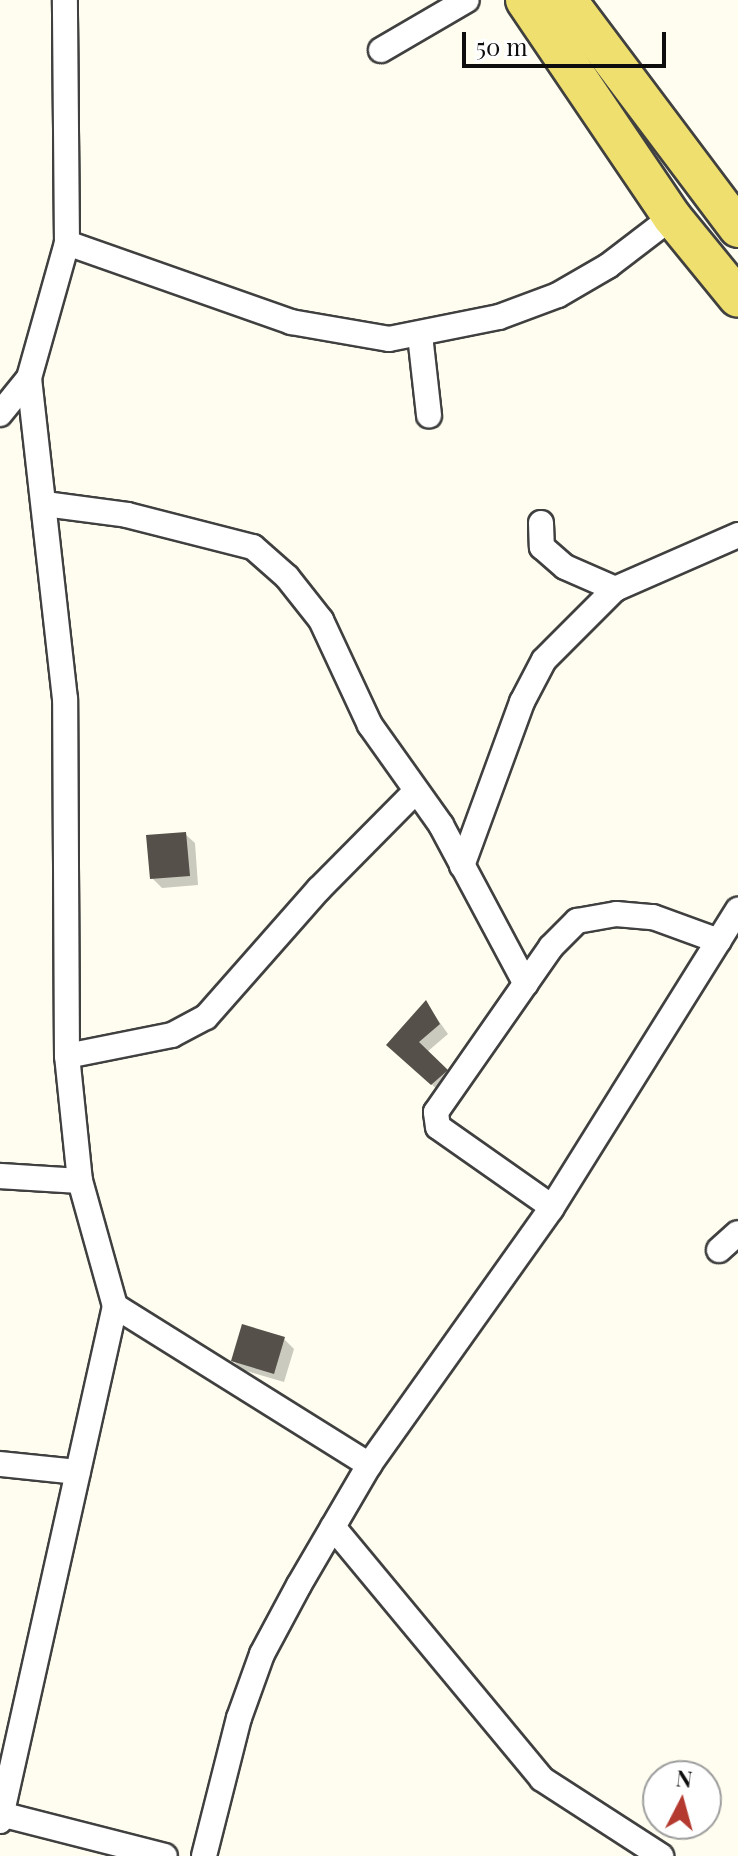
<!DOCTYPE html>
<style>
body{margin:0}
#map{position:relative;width:738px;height:1856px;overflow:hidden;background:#fefdef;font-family:"Playfair Display",serif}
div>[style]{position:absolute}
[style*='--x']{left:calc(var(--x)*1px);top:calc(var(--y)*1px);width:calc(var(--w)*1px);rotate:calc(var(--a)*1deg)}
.shadow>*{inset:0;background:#0003}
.building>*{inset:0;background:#55504a}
.roads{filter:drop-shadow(2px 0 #404040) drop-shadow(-2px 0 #404040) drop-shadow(0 2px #404040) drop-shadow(0 -2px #404040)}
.minor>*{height:24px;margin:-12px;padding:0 12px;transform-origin:12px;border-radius:12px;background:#fff}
.primary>*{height:38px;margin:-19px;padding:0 19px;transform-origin:19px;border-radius:19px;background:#efdf6e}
span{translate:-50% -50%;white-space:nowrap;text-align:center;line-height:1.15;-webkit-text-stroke:8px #fff;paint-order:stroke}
.north{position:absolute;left:642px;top:1760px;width:80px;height:80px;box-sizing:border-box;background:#fff;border:2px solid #9e9e9e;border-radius:50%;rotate:6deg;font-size:22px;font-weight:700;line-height:32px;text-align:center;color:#0d0d0d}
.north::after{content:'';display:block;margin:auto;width:28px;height:36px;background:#b4392f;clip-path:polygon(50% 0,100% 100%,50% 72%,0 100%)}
.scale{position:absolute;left:462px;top:32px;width:204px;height:36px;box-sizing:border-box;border:4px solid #0d0d0d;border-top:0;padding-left:10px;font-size:24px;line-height:28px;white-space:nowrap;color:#0d0d0d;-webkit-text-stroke:6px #fff;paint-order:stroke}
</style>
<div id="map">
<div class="shadow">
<i style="clip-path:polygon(185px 834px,195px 843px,198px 885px,162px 888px,152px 878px)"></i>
<i style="clip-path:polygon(426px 1003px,448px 1034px,427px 1052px,456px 1081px,442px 1094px,399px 1054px)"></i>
<i style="clip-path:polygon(284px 1339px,294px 1349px,284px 1382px,243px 1370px,233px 1361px)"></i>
</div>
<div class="building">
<i style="clip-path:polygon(186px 832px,190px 876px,150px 879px,146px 835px)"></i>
<i style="clip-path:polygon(426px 1000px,440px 1024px,419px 1042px,448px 1070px,431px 1085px,386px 1045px)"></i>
<i style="clip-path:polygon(242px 1324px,285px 1337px,274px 1374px,231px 1361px)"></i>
</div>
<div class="roads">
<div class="minor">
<i style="--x:381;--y:50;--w:99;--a:-30.2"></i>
<i style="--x:67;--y:243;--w:238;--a:19.4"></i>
<i style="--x:291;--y:322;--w:99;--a:9.8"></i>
<i style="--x:389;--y:339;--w:112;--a:-11.3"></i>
<i style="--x:499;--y:317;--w:63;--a:-20.4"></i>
<i style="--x:558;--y:295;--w:58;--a:-30.1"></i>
<i style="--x:608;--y:266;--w:81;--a:-37.4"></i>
<i style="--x:420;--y:335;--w:81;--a:83.6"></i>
<i style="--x:0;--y:414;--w:46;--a:-51.1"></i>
<i style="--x:45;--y:504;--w:83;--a:7.6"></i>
<i style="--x:127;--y:515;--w:130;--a:14.3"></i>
<i style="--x:253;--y:547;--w:45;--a:41.4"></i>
<i style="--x:287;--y:577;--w:55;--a:51.7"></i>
<i style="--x:321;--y:620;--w:116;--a:65"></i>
<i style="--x:370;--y:725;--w:123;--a:54.6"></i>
<i style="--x:441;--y:825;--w:180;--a:61.9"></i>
<i style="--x:541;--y:523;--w:24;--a:88"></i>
<i style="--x:542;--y:547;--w:30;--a:41"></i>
<i style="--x:565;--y:567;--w:55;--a:23.7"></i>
<i style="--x:462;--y:866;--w:175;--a:-69.9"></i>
<i style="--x:522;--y:702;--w:47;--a:-62.4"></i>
<i style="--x:544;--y:660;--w:100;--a:-45"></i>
<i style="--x:615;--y:589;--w:134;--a:-23.7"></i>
<i style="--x:67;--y:1056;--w:107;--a:-11.3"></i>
<i style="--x:172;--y:1035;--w:38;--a:-28"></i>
<i style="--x:206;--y:1017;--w:171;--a:-48.6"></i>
<i style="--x:319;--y:889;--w:138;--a:-45.3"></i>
<i style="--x:0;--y:1176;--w:80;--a:3.6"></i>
<i style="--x:552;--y:1207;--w:139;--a:-144.9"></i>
<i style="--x:438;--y:1127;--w:15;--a:-98"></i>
<i style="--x:436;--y:1112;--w:201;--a:-55.1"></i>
<i style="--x:551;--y:947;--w:37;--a:-45"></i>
<i style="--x:577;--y:921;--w:40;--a:-10"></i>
<i style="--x:616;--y:914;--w:37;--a:5"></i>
<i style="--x:653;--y:917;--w:70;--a:20"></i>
<i style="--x:719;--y:1250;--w:25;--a:-42"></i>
<i style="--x:115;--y:1306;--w:300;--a:32"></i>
<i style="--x:0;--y:1464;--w:78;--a:5.9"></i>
<i style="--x:333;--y:1527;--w:327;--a:50.3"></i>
<i style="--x:542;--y:1779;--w:142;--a:32.9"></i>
<i style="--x:0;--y:1814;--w:170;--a:14.3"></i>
<i style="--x:0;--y:1821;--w:528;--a:-77.41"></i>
<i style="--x:115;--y:1306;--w:130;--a:-105.6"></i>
<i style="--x:80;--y:1181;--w:126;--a:-95.9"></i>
<i style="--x:67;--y:1056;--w:357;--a:-90.3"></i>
<i style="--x:65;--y:699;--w:323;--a:-96.4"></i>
<i style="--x:29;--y:378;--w:140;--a:-74.3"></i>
<i style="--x:67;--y:243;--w:243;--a:-90.5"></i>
<i style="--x:204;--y:1856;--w:142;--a:-75.8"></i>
<i style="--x:239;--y:1718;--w:68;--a:-70.2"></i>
<i style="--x:262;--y:1654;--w:78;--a:-61.8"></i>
<i style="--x:299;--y:1585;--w:139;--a:-59.7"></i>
<i style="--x:369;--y:1465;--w:314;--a:-54.6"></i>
<i style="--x:551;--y:1209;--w:353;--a:-58"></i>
</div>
<div class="primary">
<i style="--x:525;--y:0;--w:262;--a:55.9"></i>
<i style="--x:672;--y:217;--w:104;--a:50.8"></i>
<i style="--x:567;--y:0;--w:285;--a:53.1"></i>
</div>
</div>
<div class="north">N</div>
<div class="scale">50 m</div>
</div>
